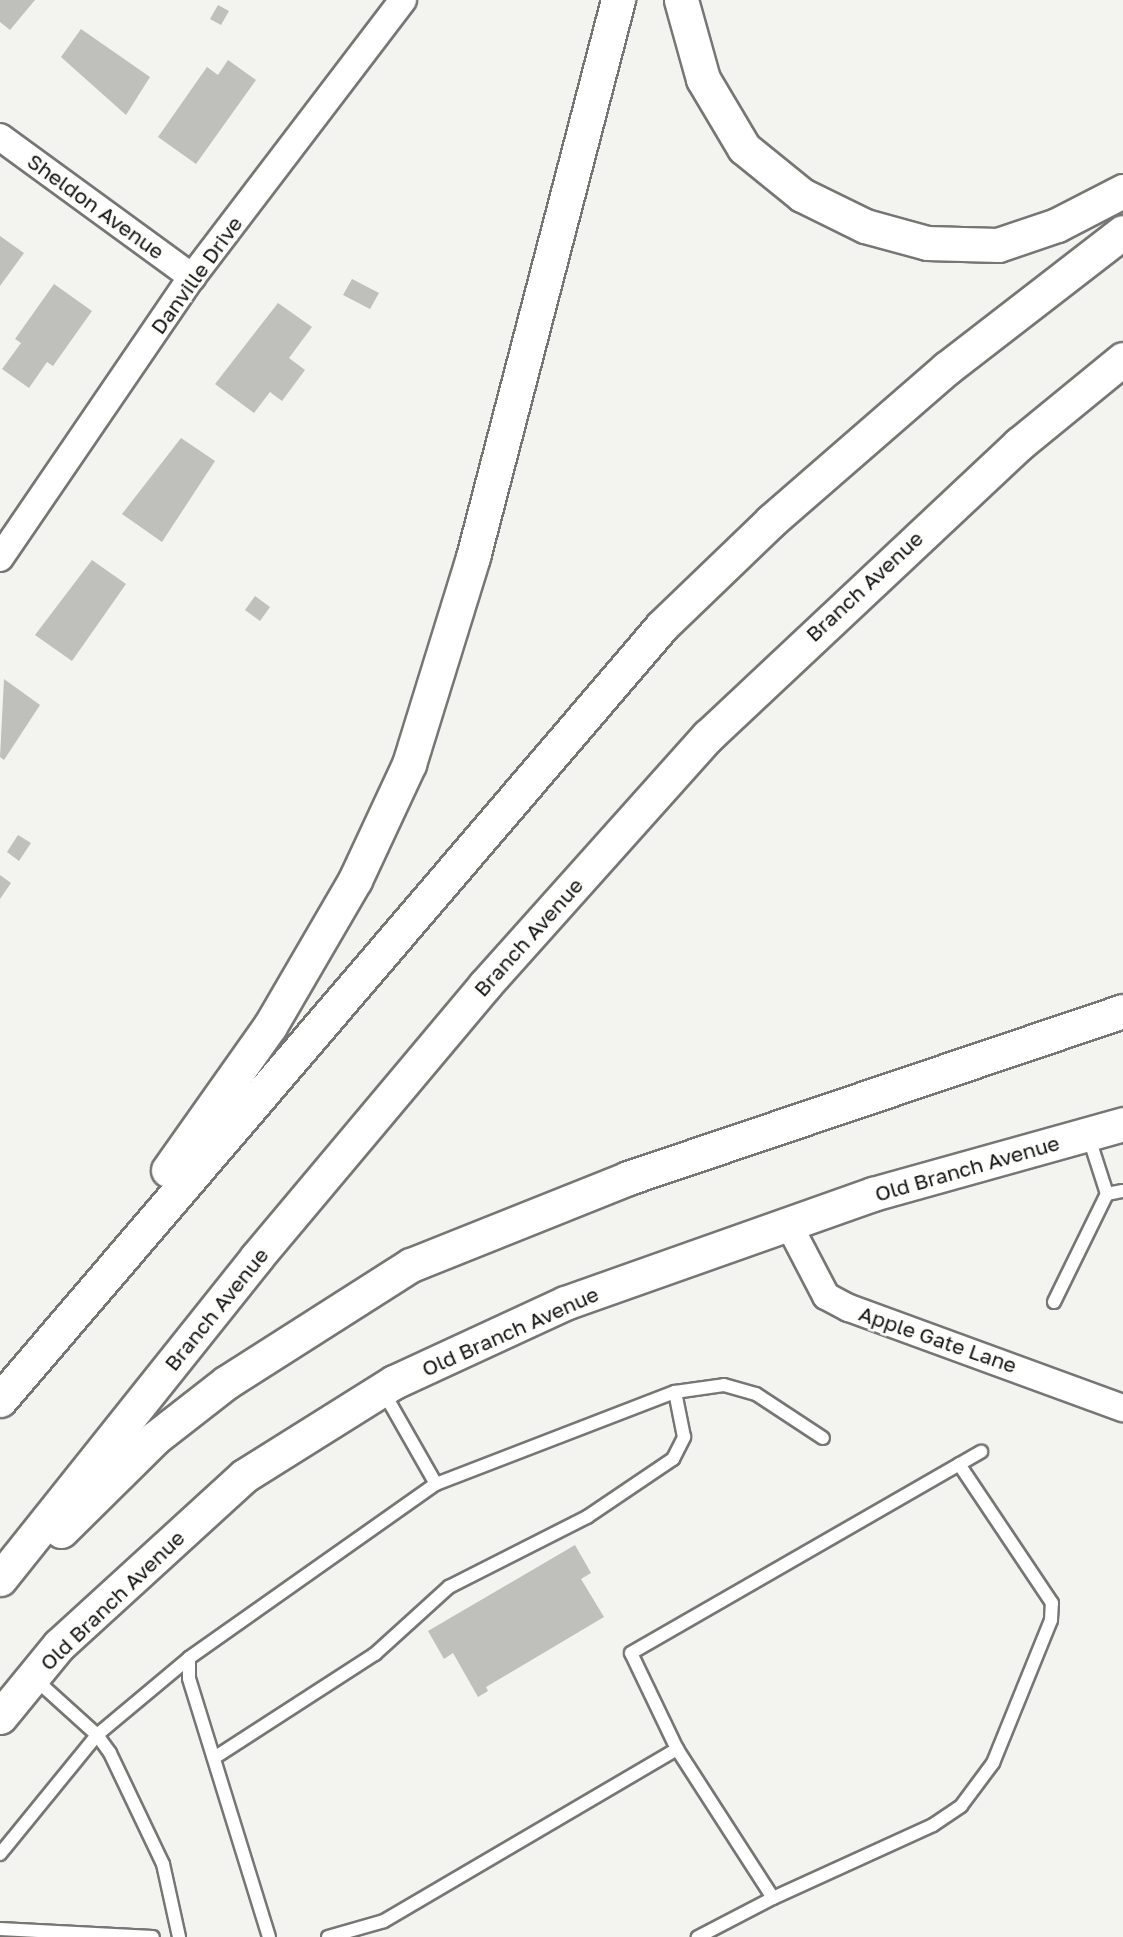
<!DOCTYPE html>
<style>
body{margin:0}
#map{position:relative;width:1123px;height:1937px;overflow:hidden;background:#f3f3f0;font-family:"Golos Text",sans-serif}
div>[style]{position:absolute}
.building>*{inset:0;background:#bfbfbc}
.roads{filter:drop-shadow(2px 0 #767774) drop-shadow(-2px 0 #767774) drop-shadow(0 2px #767774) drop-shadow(0 -2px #767774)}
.lane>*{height:12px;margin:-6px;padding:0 6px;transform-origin:6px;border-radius:6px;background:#fff}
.street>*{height:26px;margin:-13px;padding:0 13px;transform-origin:13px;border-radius:13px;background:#fff}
.secondary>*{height:33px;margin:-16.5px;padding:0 16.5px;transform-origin:16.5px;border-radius:16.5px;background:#fff}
.highway>*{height:33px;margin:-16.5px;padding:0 16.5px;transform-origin:16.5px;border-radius:16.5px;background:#fff}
span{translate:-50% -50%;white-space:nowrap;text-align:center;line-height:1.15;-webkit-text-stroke:5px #fffffe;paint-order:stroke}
.street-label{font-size:21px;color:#121211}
</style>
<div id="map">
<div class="building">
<div style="clip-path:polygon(0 0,35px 0,10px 30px,0 22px)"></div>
<div style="clip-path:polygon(218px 5px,229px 11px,221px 25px,210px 19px)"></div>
<div style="clip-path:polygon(81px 29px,150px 77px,126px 115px,61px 57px)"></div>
<div style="clip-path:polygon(228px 60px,256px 80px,196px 164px,158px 137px,207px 67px,218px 75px)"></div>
<div style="clip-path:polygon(0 236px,24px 253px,0 286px)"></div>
<div style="clip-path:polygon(352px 279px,379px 293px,370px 309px,343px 295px)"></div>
<div style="clip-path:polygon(54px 284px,92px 311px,53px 366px,47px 362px,29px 388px,2px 369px,21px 343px,15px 339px)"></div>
<div style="clip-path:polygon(278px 303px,312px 327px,289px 358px,305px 370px,282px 401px,270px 392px,254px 413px,215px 384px)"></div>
<div style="clip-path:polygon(181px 438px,215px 461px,162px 542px,122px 514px)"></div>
<div style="clip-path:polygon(92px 560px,126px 584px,72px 661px,35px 635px)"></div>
<div style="clip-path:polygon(255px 596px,270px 607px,260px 621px,245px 610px)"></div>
<div style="clip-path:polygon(4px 679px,40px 705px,4px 760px,0 757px)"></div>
<div style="clip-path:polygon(18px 835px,31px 843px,19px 861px,7px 852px)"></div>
<div style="clip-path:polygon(0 875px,11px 883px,0 899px)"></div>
<div style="clip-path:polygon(575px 1545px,591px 1573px,581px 1579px,604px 1617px,486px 1687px,488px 1691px,478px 1697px,453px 1653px,444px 1659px,428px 1631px)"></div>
</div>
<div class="roads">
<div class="lane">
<div style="left:1088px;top:1135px;width:62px;rotate:72.1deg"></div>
<div style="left:1054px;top:1302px;width:120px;rotate:-63.9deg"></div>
<div style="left:1107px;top:1194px;width:16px;rotate:-11deg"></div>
<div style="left:436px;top:1484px;width:256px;rotate:-21.1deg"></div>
<div style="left:675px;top:1392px;width:49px;rotate:-8.1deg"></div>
<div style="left:724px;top:1385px;width:33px;rotate:16deg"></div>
<div style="left:756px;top:1394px;width:80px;rotate:33.3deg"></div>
<div style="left:34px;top:1678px;width:85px;rotate:42.1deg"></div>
<div style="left:97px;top:1735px;width:22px;rotate:54deg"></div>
<div style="left:110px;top:1753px;width:123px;rotate:64.5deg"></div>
<div style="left:163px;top:1864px;width:75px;rotate:77.6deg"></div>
<div style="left:677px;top:1749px;width:177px;rotate:57.2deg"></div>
<div style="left:773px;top:1898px;width:85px;rotate:152.5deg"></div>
<div style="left:214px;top:1758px;width:192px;rotate:-32.9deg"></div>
<div style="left:375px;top:1654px;width:100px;rotate:-42.2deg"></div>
<div style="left:449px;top:1587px;width:155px;rotate:-26.9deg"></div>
<div style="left:587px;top:1517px;width:104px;rotate:-34deg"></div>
<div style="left:673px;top:1459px;width:25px;rotate:-63deg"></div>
<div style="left:684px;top:1437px;width:46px;rotate:-101.3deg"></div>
<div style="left:0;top:1854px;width:154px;rotate:-50.8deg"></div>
<div style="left:97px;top:1735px;width:120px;rotate:-39.9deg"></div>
<div style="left:773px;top:1898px;width:176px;rotate:-24.5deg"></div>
<div style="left:933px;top:1825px;width:34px;rotate:-34deg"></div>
<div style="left:961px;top:1806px;width:54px;rotate:-53.3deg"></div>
<div style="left:993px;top:1763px;width:154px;rotate:-67.9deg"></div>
<div style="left:1051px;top:1620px;width:17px;rotate:-87deg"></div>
<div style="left:1052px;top:1603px;width:167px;rotate:-123.8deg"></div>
<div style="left:0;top:1929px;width:153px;rotate:3deg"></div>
<div style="left:269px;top:1937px;width:271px;rotate:-107.2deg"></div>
<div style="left:189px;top:1678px;width:20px;rotate:-90deg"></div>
<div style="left:189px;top:1658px;width:302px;rotate:-35.2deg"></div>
<div style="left:436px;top:1484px;width:107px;rotate:-119.7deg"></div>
<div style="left:328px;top:1937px;width:58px;rotate:-15.9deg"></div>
<div style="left:384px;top:1921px;width:340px;rotate:-30.4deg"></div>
<div style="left:677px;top:1749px;width:106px;rotate:-115.6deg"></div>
<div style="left:631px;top:1653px;width:404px;rotate:-29.9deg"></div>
</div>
<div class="street">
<div style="left:0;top:137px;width:238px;rotate:36.1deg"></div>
<div style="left:0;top:558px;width:340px;rotate:-55.7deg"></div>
<div style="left:192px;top:277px;width:348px;rotate:-52.7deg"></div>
<div style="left:790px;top:1227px;width:78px;rotate:62.4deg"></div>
<div style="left:826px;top:1296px;width:26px;rotate:28deg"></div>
<div style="left:849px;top:1308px;width:292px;rotate:20.1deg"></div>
</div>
<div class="secondary">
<div style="left:0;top:1717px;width:93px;rotate:-50.7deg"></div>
<div style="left:59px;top:1645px;width:251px;rotate:-42.4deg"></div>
<div style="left:244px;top:1476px;width:177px;rotate:-32.1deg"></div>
<div style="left:394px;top:1382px;width:188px;rotate:-24.8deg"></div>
<div style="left:565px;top:1303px;width:327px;rotate:-19.5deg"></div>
<div style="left:873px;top:1194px;width:260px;rotate:-15.6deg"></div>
</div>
<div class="highway">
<div style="left:681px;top:0;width:82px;rotate:74.4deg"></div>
<div style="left:703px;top:79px;width:80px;rotate:59.3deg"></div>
<div style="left:744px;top:148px;width:75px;rotate:39deg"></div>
<div style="left:802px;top:195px;width:70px;rotate:26.2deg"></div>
<div style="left:865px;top:226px;width:64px;rotate:15.3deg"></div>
<div style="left:927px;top:243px;width:71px;rotate:1.6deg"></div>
<div style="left:998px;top:245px;width:62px;rotate:-18.7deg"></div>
<div style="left:1057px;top:225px;width:74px;rotate:-27.3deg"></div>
<div style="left:168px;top:1170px;width:176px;rotate:-54.7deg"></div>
<div style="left:270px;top:1026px;width:169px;rotate:-59.8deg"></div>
<div style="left:355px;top:880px;width:128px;rotate:-65deg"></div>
<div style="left:409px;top:764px;width:217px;rotate:-72.8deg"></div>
<div style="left:473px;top:557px;width:576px;rotate:-75.41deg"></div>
<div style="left:0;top:1400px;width:1018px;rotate:-49.46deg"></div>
<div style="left:662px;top:626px;width:151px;rotate:-43.9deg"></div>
<div style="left:771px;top:521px;width:233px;rotate:-41deg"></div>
<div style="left:947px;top:368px;width:222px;rotate:-37.7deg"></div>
<div style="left:61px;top:1531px;width:132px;rotate:-44.7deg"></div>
<div style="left:155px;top:1438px;width:91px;rotate:-37.9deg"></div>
<div style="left:227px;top:1382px;width:218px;rotate:-32.5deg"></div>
<div style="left:411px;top:1265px;width:234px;rotate:-21.8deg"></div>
<div style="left:628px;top:1178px;width:522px;rotate:-18.64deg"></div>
<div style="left:0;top:1579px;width:411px;rotate:-51.4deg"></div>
<div style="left:256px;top:1258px;width:356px;rotate:-50deg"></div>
<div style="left:485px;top:985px;width:334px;rotate:-48.2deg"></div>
<div style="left:708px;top:736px;width:427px;rotate:-43.2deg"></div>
<div style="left:1019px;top:444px;width:134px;rotate:-39.3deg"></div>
</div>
</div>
<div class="street-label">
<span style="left:96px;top:206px;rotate:36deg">Sheldon Avenue</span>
<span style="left:196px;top:275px;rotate:-54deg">Danville Drive</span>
<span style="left:864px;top:586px;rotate:-43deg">Branch Avenue</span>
<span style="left:528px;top:937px;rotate:-48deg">Branch Avenue</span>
<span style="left:967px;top:1168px;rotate:-16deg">Old Branch Avenue</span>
<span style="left:216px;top:1309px;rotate:-51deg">Branch Avenue</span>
<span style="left:510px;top:1331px;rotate:-24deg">Old Branch Avenue</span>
<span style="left:938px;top:1339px;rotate:19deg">Apple Gate Lane</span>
<span style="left:112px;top:1600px;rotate:-44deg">Old Branch Avenue</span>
</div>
</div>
